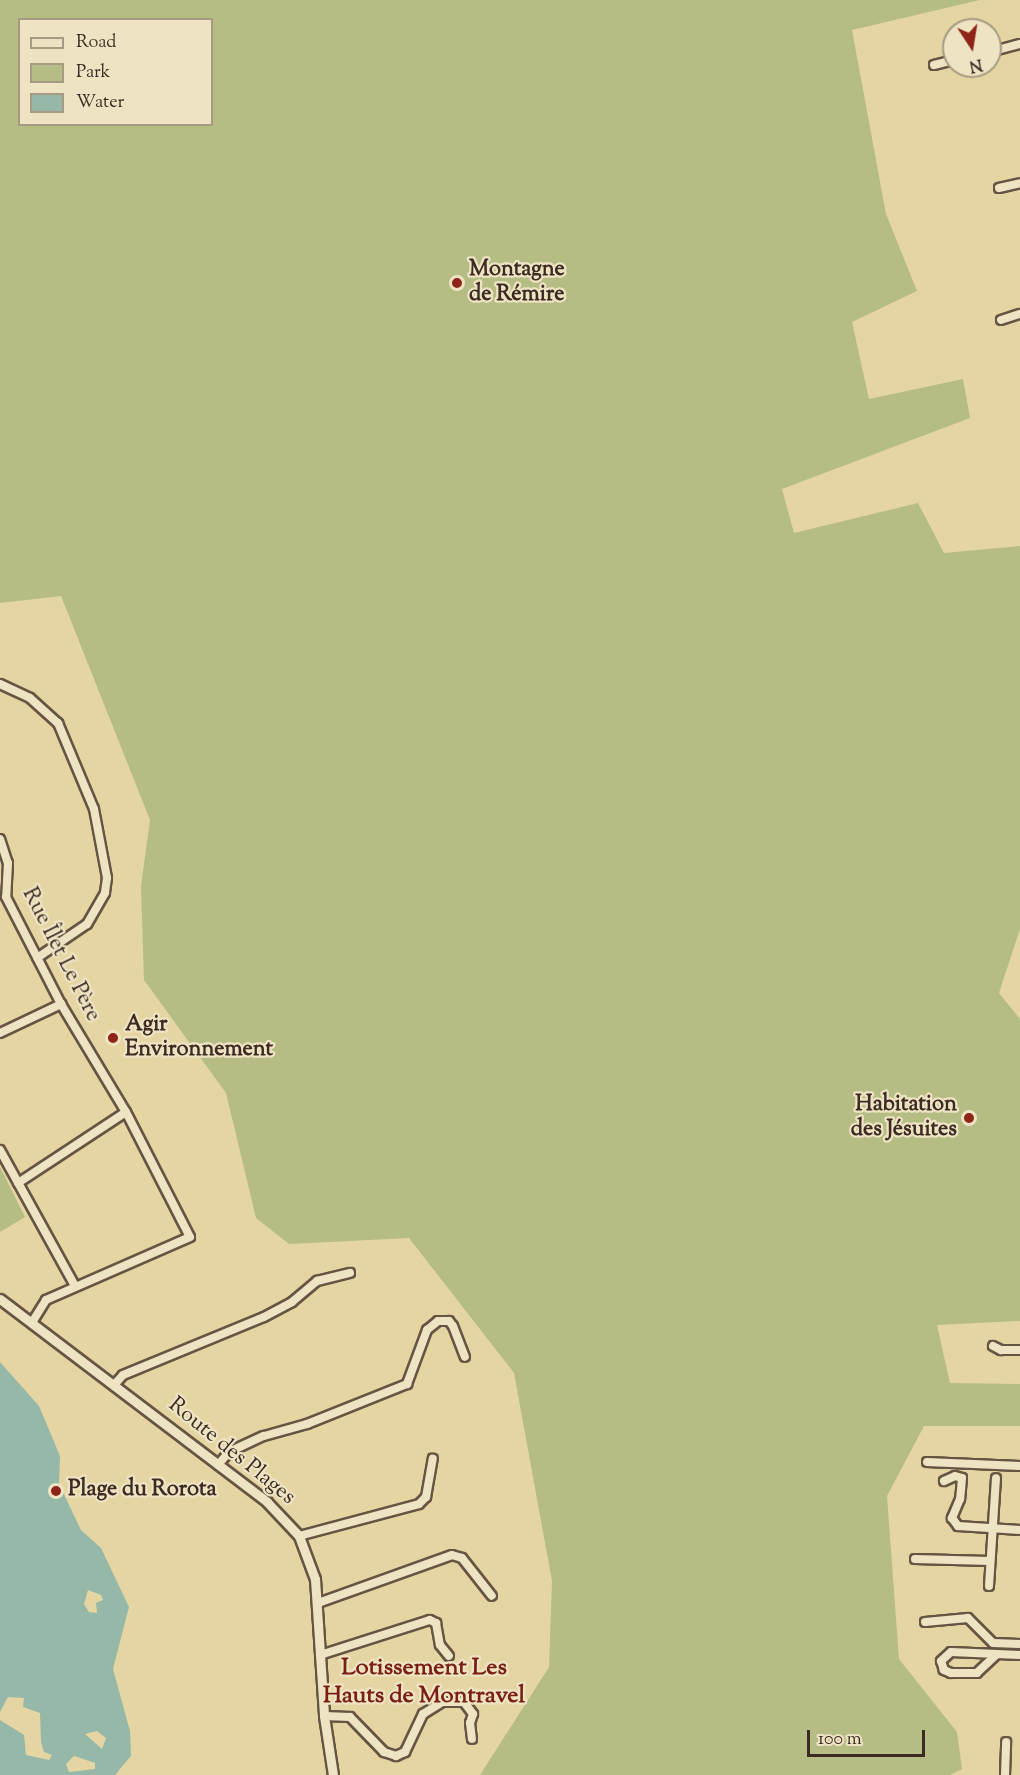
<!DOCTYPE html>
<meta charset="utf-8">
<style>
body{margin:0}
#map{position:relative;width:1020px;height:1775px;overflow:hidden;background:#e5d5a3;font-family:"Sorts Mill Goudy",serif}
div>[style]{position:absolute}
.green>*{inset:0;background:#b5bd85}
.water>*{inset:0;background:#96b8a8}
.roads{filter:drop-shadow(2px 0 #675543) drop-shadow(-2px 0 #675543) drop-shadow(0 2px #675543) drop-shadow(0 -2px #675543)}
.minor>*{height:8px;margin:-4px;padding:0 4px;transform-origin:4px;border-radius:4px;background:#eee4c3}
.tertiary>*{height:9px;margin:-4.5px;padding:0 4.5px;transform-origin:4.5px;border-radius:4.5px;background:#eee4c3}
.dots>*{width:16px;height:16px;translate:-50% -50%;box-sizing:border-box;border:3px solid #eee4c3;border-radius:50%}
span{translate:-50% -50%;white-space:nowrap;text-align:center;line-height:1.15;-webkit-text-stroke:4.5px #eee4c3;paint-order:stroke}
.poi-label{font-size:22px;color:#3d2a23;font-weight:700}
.left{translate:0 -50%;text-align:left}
.right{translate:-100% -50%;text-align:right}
.street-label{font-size:22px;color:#3d2a23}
.neighbourhood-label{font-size:24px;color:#7a1f14;font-weight:700}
.legend{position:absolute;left:18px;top:18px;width:195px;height:108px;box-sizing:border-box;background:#eee4c3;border:2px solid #a79a83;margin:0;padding:8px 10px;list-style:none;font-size:18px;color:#3d2a23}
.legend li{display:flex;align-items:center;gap:12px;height:30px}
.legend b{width:30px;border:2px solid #a79a83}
.north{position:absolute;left:942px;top:18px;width:60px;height:60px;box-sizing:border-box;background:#eee4c3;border:2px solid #a79a83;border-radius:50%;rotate:168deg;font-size:16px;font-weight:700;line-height:24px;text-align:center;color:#3d2a23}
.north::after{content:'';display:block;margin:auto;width:21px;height:27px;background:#8f2418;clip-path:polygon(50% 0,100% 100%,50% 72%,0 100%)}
.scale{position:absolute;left:807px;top:1730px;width:118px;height:27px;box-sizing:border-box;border:3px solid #3d2a23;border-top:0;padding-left:8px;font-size:18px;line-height:21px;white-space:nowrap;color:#3d2a23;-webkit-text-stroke:4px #eee4c3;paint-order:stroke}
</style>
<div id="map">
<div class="green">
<div style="clip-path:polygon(evenodd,0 0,980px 0,852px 30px,886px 214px,917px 291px,852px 322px,869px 399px,963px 379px,970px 418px,782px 489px,794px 533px,918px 503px,944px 553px,1020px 546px,1020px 929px,999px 993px,1020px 1019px,1020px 1321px,937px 1325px,950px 1383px,1020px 1384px,1020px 1426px,924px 1426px,887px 1496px,899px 1659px,957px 1732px,962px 1769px,950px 1775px,480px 1775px,549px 1667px,552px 1581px,514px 1373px,409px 1238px,289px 1244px,256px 1218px,226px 1093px,144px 980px,141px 886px,150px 820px,61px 596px,0 603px,0 0,20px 20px,212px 20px,212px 124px,20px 124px,20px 20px)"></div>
<div style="clip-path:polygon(0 1167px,25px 1217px,0 1232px)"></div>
</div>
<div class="water">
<div style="clip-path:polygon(evenodd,0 1362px,39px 1406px,60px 1456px,59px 1484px,81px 1530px,101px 1548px,129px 1607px,113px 1669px,130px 1731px,131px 1756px,115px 1775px,0 1775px,0 1720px,24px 1735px,26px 1755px,49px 1760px,52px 1755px,44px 1752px,41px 1742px,40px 1713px,23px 1707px,24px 1698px,8px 1697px,0 1712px,0 1362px,88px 1590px,101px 1595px,103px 1600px,96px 1603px,97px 1613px,89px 1612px,84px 1604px,88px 1590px,0 1362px,97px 1731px,106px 1738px,102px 1749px,85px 1734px,97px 1731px,0 1362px,74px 1756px,95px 1763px,95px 1769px,69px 1772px,66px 1764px,74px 1756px)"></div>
</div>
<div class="roads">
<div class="minor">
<div style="left:990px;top:52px;width:31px;rotate:-15deg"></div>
<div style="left:934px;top:65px;width:21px;rotate:-14deg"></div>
<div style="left:999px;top:188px;width:22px;rotate:-13deg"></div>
<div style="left:1001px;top:320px;width:20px;rotate:-18deg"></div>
<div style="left:0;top:684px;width:33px;rotate:25deg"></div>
<div style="left:30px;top:698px;width:38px;rotate:42deg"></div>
<div style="left:58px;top:723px;width:93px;rotate:67.3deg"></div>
<div style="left:94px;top:809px;width:70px;rotate:79.3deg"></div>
<div style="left:107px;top:878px;width:15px;rotate:98deg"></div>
<div style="left:105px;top:893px;width:36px;rotate:120deg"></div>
<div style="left:87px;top:924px;width:60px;rotate:145.8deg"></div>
<div style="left:0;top:839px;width:25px;rotate:72deg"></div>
<div style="left:8px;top:863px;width:34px;rotate:93deg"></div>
<div style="left:6px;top:897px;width:120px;rotate:62.8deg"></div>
<div style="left:61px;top:1004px;width:126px;rotate:59deg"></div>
<div style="left:126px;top:1112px;width:140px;rotate:62.9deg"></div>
<div style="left:190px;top:1237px;width:157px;rotate:156.4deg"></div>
<div style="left:46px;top:1300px;width:26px;rotate:122deg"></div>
<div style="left:0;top:1033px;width:68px;rotate:-25.4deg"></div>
<div style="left:0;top:1150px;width:155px;rotate:61.1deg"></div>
<div style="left:18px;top:1183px;width:129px;rotate:-33.3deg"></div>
<div style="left:993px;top:1346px;width:9px;rotate:27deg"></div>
<div style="left:1001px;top:1350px;width:19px"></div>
<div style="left:114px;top:1385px;width:13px;rotate:-48deg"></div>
<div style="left:123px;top:1375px;width:152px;rotate:-22.4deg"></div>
<div style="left:264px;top:1317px;width:32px;rotate:-28deg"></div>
<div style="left:292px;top:1302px;width:33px;rotate:-40deg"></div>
<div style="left:317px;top:1281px;width:34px;rotate:-14deg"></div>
<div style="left:927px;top:1462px;width:93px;rotate:2.5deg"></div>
<div style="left:218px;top:1465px;width:17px;rotate:-50deg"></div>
<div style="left:229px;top:1452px;width:38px;rotate:-25deg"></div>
<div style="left:264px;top:1436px;width:45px;rotate:-15.6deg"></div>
<div style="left:307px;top:1424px;width:108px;rotate:-21.8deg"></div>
<div style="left:407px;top:1384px;width:58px;rotate:-69.7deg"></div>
<div style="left:427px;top:1330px;width:14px;rotate:-39deg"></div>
<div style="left:438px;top:1321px;width:11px"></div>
<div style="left:449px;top:1321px;width:6px;rotate:51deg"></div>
<div style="left:453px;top:1326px;width:33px;rotate:69deg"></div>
<div style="left:944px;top:1481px;width:12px;rotate:-24deg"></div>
<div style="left:955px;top:1476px;width:7px;rotate:16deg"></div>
<div style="left:962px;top:1478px;width:21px;rotate:95deg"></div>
<div style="left:960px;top:1499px;width:21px;rotate:113deg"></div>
<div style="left:952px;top:1518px;width:10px;rotate:53deg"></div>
<div style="left:958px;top:1526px;width:62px;rotate:3.7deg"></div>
<div style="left:299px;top:1536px;width:124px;rotate:-14.9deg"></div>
<div style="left:419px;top:1504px;width:10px;rotate:-45deg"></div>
<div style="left:426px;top:1497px;width:39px;rotate:-80deg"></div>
<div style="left:915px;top:1559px;width:75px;rotate:1.5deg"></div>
<div style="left:989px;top:1586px;width:108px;rotate:-86.3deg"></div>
<div style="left:318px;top:1603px;width:142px;rotate:-19.7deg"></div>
<div style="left:452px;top:1555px;width:10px;rotate:17deg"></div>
<div style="left:462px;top:1558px;width:48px;rotate:51.7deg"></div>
<div style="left:925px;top:1622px;width:43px;rotate:-5.3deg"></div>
<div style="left:968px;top:1618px;width:35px;rotate:45deg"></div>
<div style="left:993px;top:1643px;width:27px;rotate:2deg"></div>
<div style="left:320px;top:1655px;width:115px;rotate:-17.7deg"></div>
<div style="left:430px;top:1620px;width:7px;rotate:27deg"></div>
<div style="left:436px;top:1623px;width:22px;rotate:80deg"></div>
<div style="left:440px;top:1645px;width:14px;rotate:51deg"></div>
<div style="left:996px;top:1655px;width:26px;rotate:137deg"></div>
<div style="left:977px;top:1673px;width:26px;rotate:180deg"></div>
<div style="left:951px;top:1673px;width:8px;rotate:-157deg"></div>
<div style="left:944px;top:1670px;width:9px;rotate:-108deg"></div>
<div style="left:941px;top:1661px;width:13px;rotate:-42deg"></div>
<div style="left:951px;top:1652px;width:69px;rotate:2.5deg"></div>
<div style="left:324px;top:1716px;width:26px;rotate:2deg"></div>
<div style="left:350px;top:1717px;width:49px;rotate:45.8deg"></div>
<div style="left:384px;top:1752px;width:13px;rotate:18deg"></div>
<div style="left:396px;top:1756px;width:10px;rotate:-24deg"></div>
<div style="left:405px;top:1752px;width:42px;rotate:-64.7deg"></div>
<div style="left:423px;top:1714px;width:22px;rotate:-32deg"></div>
<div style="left:442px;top:1702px;width:22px"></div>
<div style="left:464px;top:1702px;width:15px;rotate:53deg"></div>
<div style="left:473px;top:1714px;width:9px;rotate:108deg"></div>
<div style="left:470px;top:1723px;width:16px;rotate:83deg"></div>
<div style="left:1005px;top:1775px;width:33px;rotate:-88deg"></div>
</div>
<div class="tertiary">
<div style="left:0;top:1299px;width:335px;rotate:37.2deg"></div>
<div style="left:267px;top:1502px;width:47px;rotate:46.7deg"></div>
<div style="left:299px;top:1536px;width:46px;rotate:69.6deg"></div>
<div style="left:315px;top:1579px;width:137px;rotate:86.2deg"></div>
<div style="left:324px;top:1716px;width:60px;rotate:81.3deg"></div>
</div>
</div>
<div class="dots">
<div style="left:457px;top:283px;background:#8f2418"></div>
<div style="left:113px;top:1038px;background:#8f2418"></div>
<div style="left:969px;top:1118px;background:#8f2418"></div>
<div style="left:56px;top:1491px;background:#8f2418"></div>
</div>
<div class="poi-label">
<span class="left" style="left:469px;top:283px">Montagne<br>de Rémire</span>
<span class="left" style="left:125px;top:1038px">Agir<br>Environnement</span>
<span class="right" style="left:957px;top:1118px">Habitation<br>des Jésuites</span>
<span class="left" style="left:68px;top:1491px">Plage du Rorota</span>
</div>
<div class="street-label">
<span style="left:60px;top:955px;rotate:63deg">Rue Îlet Le Père</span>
<span style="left:231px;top:1452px;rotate:39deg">Route des Plages</span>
</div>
<div class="neighbourhood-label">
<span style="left:424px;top:1683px">Lotissement Les<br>Hauts de Montravel</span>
</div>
<ul class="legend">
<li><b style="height:8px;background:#eee4c3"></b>Road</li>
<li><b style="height:16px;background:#b5bd85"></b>Park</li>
<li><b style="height:16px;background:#96b8a8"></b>Water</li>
</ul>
<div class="north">N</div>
<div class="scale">100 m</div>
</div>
